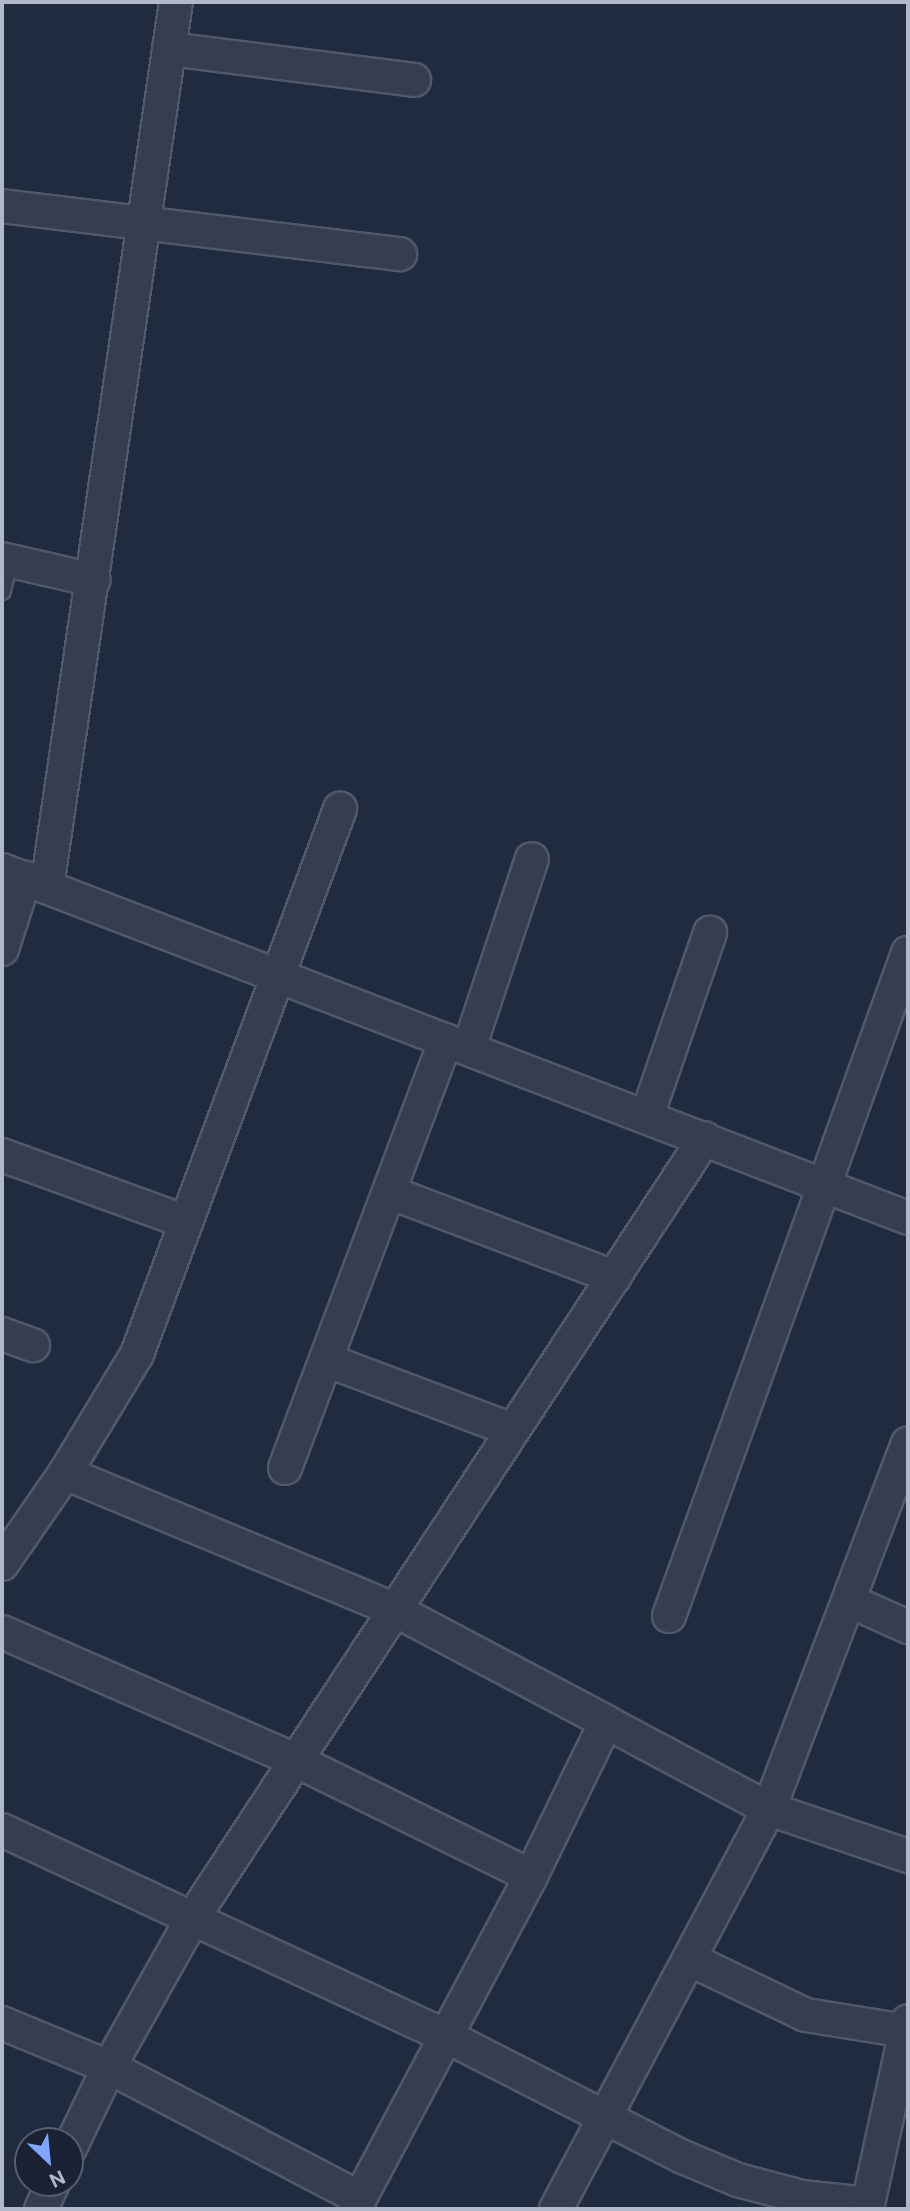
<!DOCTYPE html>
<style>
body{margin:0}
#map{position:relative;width:910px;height:2211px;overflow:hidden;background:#212b3f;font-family:"Public Sans",sans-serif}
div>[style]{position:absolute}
.roads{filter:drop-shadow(2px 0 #50586a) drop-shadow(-2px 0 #50586a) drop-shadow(0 2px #50586a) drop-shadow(0 -2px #50586a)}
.service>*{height:16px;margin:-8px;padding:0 8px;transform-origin:8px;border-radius:8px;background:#353d4f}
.minor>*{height:32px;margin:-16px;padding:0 16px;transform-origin:16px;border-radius:16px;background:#353d4f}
span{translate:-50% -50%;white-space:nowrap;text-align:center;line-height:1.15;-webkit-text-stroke:7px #1b2234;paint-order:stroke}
.frame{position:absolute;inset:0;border:4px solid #b1b8ca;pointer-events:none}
.north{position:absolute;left:14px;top:2127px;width:70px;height:70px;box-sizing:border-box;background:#1b2234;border:2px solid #575e70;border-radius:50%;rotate:154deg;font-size:19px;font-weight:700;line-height:28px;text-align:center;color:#b1b8ca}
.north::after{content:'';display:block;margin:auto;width:24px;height:32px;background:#81a6ff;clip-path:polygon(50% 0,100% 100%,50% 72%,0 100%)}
</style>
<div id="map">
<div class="roads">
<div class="service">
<div style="left:2px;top:591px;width:32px;rotate:-77deg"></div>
</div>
<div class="minor">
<div style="left:169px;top:49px;width:247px;rotate:7.2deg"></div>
<div style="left:2px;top:206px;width:401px;rotate:6.9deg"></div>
<div style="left:2px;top:559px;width:94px;rotate:12.9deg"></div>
<div style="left:2px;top:870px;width:971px;rotate:21.01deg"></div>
<div style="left:47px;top:887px;width:894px;rotate:-81.71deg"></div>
<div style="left:2px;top:949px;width:75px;rotate:-72.1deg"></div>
<div style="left:469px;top:1048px;width:199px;rotate:-71.6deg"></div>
<div style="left:647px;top:1116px;width:194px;rotate:-71deg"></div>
<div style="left:2px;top:1155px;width:196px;rotate:20deg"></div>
<div style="left:389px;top:1192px;width:241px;rotate:20.7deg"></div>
<div style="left:2px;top:1334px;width:33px;rotate:20deg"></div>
<div style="left:326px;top:1360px;width:199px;rotate:20.6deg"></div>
<div style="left:285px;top:1468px;width:457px;rotate:-69.4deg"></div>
<div style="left:65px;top:1473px;width:355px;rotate:22.5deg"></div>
<div style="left:393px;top:1609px;width:241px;rotate:27.9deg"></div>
<div style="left:2px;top:1564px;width:111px;rotate:-55.3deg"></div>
<div style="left:65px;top:1473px;width:139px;rotate:-58.8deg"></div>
<div style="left:137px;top:1354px;width:582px;rotate:-69.57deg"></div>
<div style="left:850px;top:1601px;width:64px;rotate:24.1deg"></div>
<div style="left:669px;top:1616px;width:705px;rotate:-70.18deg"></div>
<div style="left:2px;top:1632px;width:324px;rotate:23.6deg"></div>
<div style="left:299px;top:1762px;width:258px;rotate:26.2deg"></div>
<div style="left:2px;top:1830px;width:492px;rotate:24.9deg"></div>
<div style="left:448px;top:2037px;width:264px;rotate:27.1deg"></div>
<div style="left:683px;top:2157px;width:60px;rotate:22.7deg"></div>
<div style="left:738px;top:2180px;width:66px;rotate:14.9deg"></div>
<div style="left:802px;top:2197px;width:66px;rotate:6.1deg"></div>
<div style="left:691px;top:1960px;width:127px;rotate:25.6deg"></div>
<div style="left:806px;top:2015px;width:101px;rotate:9.1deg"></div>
<div style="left:2px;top:2023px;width:116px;rotate:22.4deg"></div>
<div style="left:109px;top:2067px;width:283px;rotate:27.6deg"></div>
<div style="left:360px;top:2198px;width:12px;rotate:114deg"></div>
<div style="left:70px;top:2148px;width:90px;rotate:-64.3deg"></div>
<div style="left:109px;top:2067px;width:170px;rotate:-60.7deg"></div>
<div style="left:192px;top:1919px;width:934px;rotate:-56.7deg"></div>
<div style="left:360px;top:2198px;width:365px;rotate:-62deg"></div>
<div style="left:531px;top:1876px;width:171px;rotate:-64deg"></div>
<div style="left:606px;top:1722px;width:185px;rotate:28.1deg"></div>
<div style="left:769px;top:1809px;width:147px;rotate:18.7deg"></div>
<div style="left:41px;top:2209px;width:29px;rotate:-65deg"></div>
<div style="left:556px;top:2209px;width:453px;rotate:-62deg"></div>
<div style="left:769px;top:1809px;width:391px;rotate:-69.2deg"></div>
<div style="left:867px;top:2209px;width:192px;rotate:-77.7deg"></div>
</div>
</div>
<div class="frame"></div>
<div class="north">N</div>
</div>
